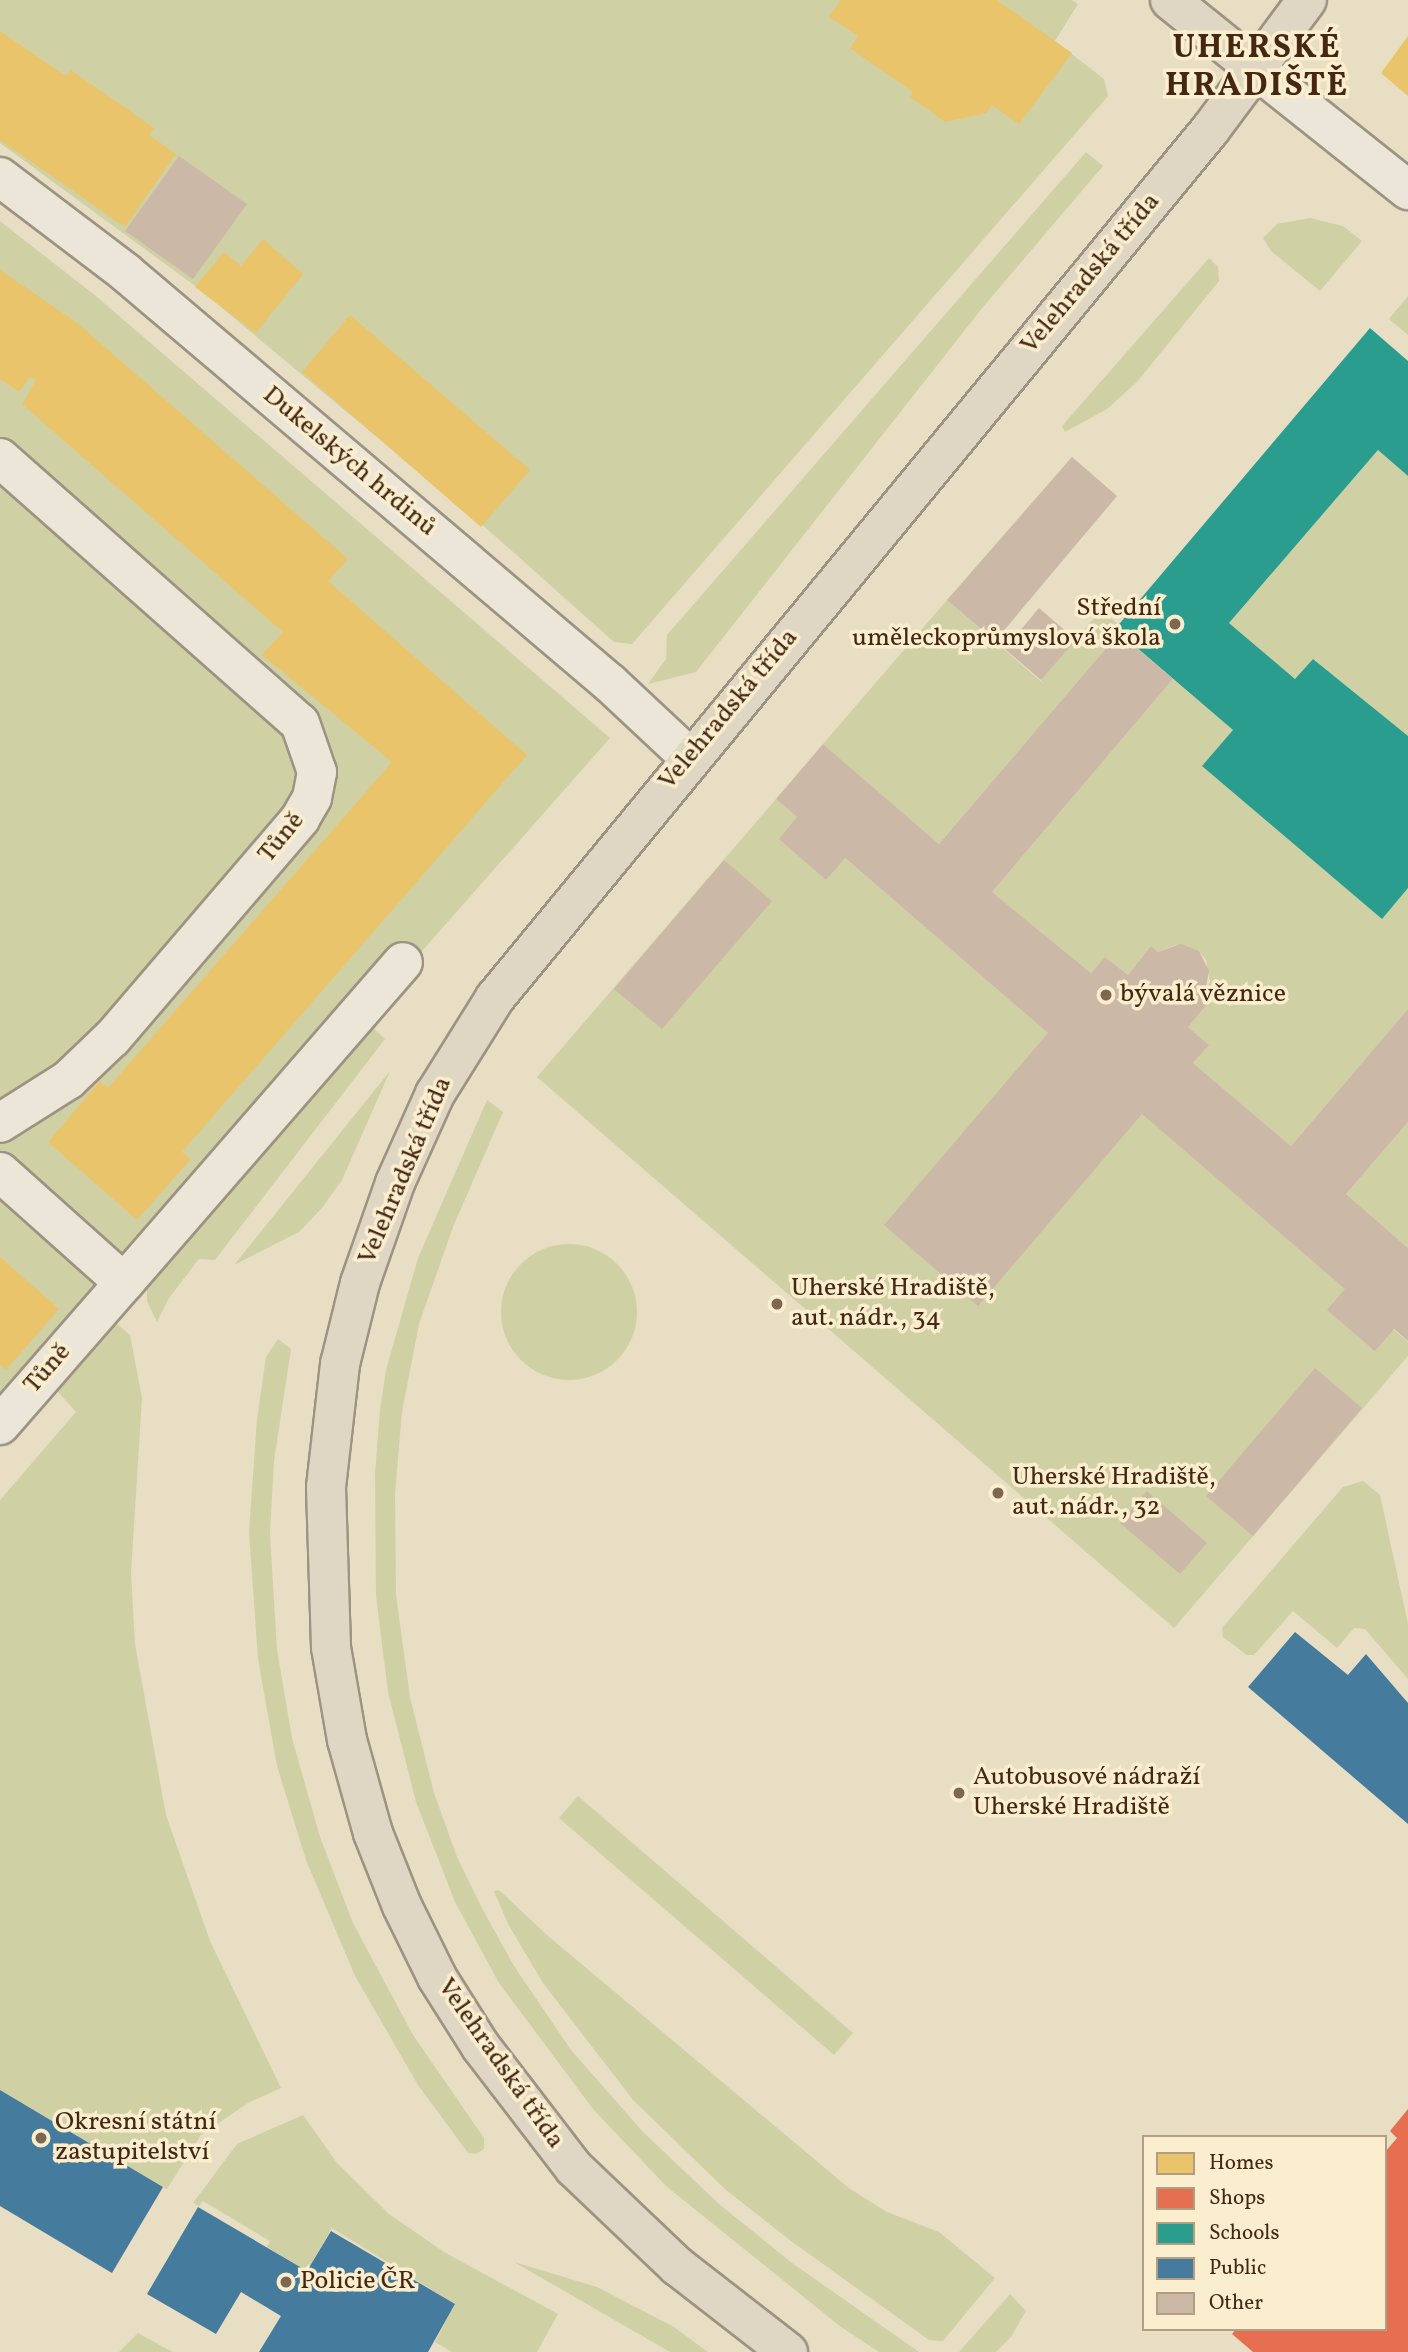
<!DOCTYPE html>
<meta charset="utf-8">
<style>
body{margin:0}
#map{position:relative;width:1408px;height:2352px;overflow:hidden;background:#e8dec3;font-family:Vollkorn,serif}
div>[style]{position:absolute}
.green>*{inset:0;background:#d0d0a5}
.round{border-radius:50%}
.homes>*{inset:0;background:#e9c46a}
.shops>*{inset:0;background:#e76f51}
.schools>*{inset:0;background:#2a9d8f}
.public>*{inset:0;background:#457b9d}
.building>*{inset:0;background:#cbb8a6}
.roads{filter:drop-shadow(2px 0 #9d9382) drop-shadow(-2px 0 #9d9382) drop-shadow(0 2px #9d9382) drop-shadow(0 -2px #9d9382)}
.minor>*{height:38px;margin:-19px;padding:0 19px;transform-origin:19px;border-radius:19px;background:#ebe6d8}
.major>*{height:38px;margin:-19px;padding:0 19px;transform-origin:19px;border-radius:19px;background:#dfd6c3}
.dots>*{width:19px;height:19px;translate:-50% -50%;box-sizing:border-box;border:4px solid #faeece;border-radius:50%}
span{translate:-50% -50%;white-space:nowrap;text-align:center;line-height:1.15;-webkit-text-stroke:7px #faeece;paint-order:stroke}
.street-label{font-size:26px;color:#452712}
.poi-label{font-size:26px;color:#452712}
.right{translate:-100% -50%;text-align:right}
.left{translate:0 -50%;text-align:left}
.district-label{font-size:33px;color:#452712;font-weight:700;letter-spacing:2px}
.legend{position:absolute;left:1142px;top:2135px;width:245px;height:196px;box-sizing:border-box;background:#faeece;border:2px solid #b29e83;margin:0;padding:9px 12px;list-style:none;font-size:21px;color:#452712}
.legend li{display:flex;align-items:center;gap:14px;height:35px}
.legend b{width:35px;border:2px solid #b29e83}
</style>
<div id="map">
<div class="green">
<div style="clip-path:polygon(0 0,1072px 0,1078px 4px,1055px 41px,1104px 79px,1108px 96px,632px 644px,614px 642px,486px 528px,198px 288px,0 143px)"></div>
<div style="clip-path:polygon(1086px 152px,1103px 166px,983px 307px,696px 672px,648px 684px,666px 659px,667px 635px)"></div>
<div style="clip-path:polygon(1310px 218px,1343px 226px,1362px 241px,1320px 291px,1271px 251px,1263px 238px,1277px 224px)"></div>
<div style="clip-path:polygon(0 221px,97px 297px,610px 738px,363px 1018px,385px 1039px,215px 1260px,199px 1259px,169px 1298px,157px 1322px,147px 1301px,147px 1282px,0 1430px)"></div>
<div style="clip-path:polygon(1209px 258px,1218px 267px,1219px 281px,1137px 382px,1107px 409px,1065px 432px,1062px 426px)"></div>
<div style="clip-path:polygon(1408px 296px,1408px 335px,1389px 319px)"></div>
<div style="clip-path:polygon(1378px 450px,1408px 476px,1408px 736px,1313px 659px,1295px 679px,1229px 623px)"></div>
<div style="clip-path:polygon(947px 600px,1044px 684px,1041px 680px,1101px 610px,1119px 625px,1115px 629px,1119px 633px,939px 844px,823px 744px)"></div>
<div style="clip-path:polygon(1173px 679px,1233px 730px,1382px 918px,1408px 888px,1408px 1009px,1291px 1146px,1193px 1063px,1208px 1044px,1188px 1027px,1210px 982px,1206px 960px,1199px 951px,1176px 945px,1158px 952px,1151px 946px,1128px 975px,1105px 957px,1091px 973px,992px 892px)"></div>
<div style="clip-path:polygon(776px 799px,1408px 1342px,1408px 1356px,1174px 1628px,537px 1077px)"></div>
<div style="clip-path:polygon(390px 1071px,342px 1180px,322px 1208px,299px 1232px,234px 1265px)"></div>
<div style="clip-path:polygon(487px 1100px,503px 1112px,453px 1227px,419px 1324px,402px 1412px,395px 1494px,396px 1595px,410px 1697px,434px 1793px,457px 1857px,483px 1910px,514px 1966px,571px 2050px,644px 2133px,719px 2204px,792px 2263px,919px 2352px,879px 2352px,841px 2327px,666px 2186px,593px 2109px,499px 1983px,455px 1902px,416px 1802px,388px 1692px,376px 1596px,375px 1474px,380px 1410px,386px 1370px,418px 1258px)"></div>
<div style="clip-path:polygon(1408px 1122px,1408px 1248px,1346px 1194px)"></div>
<div class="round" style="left:501px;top:1244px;width:136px;height:136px"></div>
<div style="clip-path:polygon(116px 1323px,130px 1335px,142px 1398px,131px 1573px,135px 1644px,166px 1815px,210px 1941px,281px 2088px,248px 2103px,201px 2135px,167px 2189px,0 2090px,0 1500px,76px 1412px,57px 1391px)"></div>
<div style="clip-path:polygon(278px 1339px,291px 1349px,274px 1461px,270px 1533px,277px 1650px,292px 1738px,320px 1837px,353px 1923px,413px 2035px,484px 2138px,484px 2149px,476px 2154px,468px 2153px,418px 2085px,355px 1976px,306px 1860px,277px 1766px,258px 1659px,249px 1532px,257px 1419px,266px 1357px)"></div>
<div style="clip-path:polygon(1363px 1481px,1380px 1495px,1408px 1624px,1408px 1679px,1365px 1629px,1354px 1628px,1337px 1648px,1293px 1611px,1254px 1655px,1247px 1655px,1223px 1637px,1222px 1628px,1343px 1487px)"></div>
<div style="clip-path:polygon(578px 1796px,853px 2033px,834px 2055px,559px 1818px)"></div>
<div style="clip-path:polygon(499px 1890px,548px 1936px,850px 2189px,887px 2212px,939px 2232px,995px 2278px,943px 2341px,929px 2340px,791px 2241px,726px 2190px,633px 2100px,543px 1983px,508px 1924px,494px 1891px)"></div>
<div style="clip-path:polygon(303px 2115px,337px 2163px,389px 2214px,444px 2252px,558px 2314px,537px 2352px,452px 2352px,435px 2342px,455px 2304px,332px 2228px,307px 2271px,267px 2247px,270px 2241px,203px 2201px,199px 2206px,193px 2203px,237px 2144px)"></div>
<div style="clip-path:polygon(514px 2262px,597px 2287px,674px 2327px,708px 2352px,670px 2352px)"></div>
<div style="clip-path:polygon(1010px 2294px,1026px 2311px,1011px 2337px,996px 2352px,959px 2352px)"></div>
<div style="clip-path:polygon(138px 2333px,167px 2349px,173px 2352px,119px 2352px)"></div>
</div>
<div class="homes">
<div style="clip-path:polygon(841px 0,997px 0,1072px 53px,1019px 124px,992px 105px,986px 113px,945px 122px,910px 97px,913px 92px,850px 48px,858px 36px,829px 17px)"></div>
<div style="clip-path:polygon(0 31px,66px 76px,71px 70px,154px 128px,149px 135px,176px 154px,125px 227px,0 140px)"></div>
<div style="clip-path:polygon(1408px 36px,1408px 96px,1381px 73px)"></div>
<div style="clip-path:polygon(263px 239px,303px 274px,256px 333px,195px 287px,224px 252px,241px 266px)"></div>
<div style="clip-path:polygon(0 270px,76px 322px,348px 559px,328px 581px,527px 755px,182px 1152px,191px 1159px,137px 1220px,48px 1142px,100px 1081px,108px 1088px,392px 762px,262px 655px,283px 632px,22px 404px,36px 380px,30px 377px,19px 392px,0 379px)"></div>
<div style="clip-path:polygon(350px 315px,530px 470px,481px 527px,302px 372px)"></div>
<div style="clip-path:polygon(0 1257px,59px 1309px,6px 1370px,0 1364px)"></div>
</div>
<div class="shops">
<div style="clip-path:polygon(1408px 2109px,1408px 2352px,1253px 2352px,1232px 2334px,1236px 2329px,1385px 2329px,1385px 2152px,1397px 2138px,1390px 2131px)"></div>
</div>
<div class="schools">
<div style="clip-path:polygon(1370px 328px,1408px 361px,1408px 476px,1378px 450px,1229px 623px,1295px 679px,1313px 659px,1408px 736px,1408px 888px,1382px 919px,1202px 766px,1233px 730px,1115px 629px)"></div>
</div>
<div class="public">
<div style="clip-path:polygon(1295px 1632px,1348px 1675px,1366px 1654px,1408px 1703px,1408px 1824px,1248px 1687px)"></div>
<div style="clip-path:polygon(0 2090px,163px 2187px,112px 2273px,0 2206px)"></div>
<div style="clip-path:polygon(198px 2207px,307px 2271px,331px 2231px,455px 2304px,428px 2352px,259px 2352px,281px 2316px,241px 2292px,216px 2334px,147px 2294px)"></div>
</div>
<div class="building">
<div style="clip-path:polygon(179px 156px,247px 204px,193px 279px,125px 231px)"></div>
<div style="clip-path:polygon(1072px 457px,1117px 496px,995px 641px,947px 600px)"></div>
<div style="clip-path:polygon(1039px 608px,1076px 640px,1041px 680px,1005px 649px)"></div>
<div style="clip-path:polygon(1119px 633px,1173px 679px,992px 892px,1091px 973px,1105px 957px,1128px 975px,1151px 946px,1158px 952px,1181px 944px,1199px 951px,1209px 971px,1205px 992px,1212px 998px,1188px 1027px,1209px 1045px,1193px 1063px,1291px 1146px,1408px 1009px,1408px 1122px,1346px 1194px,1408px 1248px,1408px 1341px,1394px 1329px,1375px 1351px,1327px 1310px,1345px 1289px,1142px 1114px,978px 1306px,884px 1225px,1048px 1033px,845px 858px,826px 880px,779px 839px,797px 817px,776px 799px,823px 744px,939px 844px)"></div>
<div style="clip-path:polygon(724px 860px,772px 901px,662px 1029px,614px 989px)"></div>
<div style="clip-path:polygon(1315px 1368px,1362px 1408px,1253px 1536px,1206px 1496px)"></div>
<div style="clip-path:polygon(1147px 1491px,1207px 1543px,1180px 1574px,1120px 1523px)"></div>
</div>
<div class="roads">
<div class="minor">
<div style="left:1257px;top:70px;width:193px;rotate:38.5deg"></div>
<div style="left:0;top:177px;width:157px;rotate:37.2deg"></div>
<div style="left:125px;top:272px;width:637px;rotate:40.29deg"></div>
<div style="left:611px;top:684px;width:107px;rotate:43.1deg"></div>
<div style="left:0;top:458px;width:400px;rotate:41.5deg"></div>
<div style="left:300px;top:723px;width:52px;rotate:70.9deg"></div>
<div style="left:317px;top:772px;width:26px;rotate:101deg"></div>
<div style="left:312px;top:798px;width:24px;rotate:120deg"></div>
<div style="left:300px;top:819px;width:289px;rotate:130.6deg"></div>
<div style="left:112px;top:1038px;width:61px;rotate:136.3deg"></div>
<div style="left:68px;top:1080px;width:80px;rotate:147.7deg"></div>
<div style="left:0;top:1172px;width:166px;rotate:41.8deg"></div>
<div style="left:124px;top:1283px;width:425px;rotate:-49deg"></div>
<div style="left:0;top:1425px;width:189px;rotate:-48.9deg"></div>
</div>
<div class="major">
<div style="left:1170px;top:0;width:112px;rotate:38.8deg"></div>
<div style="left:788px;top:2352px;width:140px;rotate:-142.2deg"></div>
<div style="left:677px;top:2266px;width:142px;rotate:-136.4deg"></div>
<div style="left:574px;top:2168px;width:153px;rotate:-127.5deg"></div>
<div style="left:481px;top:2047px;width:83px;rotate:-122.2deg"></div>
<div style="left:437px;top:1977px;width:79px;rotate:-116.2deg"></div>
<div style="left:402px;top:1906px;width:79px;rotate:-111.7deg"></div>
<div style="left:373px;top:1833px;width:97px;rotate:-105.6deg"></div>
<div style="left:347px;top:1740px;width:94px;rotate:-99.8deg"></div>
<div style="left:331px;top:1647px;width:160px;rotate:-91.8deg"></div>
<div style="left:326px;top:1487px;width:124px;rotate:-83.5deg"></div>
<div style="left:340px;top:1364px;width:83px;rotate:-76.1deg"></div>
<div style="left:360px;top:1283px;width:106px;rotate:-70.7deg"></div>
<div style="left:395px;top:1183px;width:98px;rotate:-65.8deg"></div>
<div style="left:435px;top:1094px;width:113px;rotate:-58deg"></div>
<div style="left:495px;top:998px;width:1125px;rotate:-50.52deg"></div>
<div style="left:1210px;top:130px;width:162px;rotate:-53.3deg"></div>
</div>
</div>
<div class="dots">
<div style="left:1175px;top:624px;background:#7e6750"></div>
<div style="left:1106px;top:995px;background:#7e6750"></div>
<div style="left:777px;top:1304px;background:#7e6750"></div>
<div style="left:998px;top:1493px;background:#7e6750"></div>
<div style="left:959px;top:1793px;background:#7e6750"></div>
<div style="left:41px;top:2138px;background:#7e6750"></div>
<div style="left:286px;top:2282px;background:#7e6750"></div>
</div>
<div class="street-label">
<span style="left:1091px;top:274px;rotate:-50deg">Velehradská třída</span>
<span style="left:349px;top:462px;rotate:40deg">Dukelských hrdinů</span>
<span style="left:729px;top:710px;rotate:-50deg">Velehradská třída</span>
<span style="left:282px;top:838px;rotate:-51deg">Tůně</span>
<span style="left:406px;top:1171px;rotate:-67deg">Velehradská třída</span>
<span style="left:48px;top:1369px;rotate:-49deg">Tůně</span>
<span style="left:500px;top:2064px;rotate:55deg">Velehradská třída</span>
</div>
<div class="poi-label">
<span class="right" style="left:1161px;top:624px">Střední<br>uměleckoprůmyslová škola</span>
<span class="left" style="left:1120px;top:995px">bývalá věznice</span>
<span class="left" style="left:791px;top:1304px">Uherské Hradiště,<br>aut. nádr., 34</span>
<span class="left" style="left:1012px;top:1493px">Uherské Hradiště,<br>aut. nádr., 32</span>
<span class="left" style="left:973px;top:1793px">Autobusové nádraží<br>Uherské Hradiště</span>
<span class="left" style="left:55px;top:2138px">Okresní státní<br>zastupitelství</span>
<span class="left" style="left:300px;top:2282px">Policie ČR</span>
</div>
<div class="district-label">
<span style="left:1257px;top:69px">UHERSKÉ<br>HRADIŠTĚ</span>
</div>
<ul class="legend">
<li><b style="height:19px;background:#e9c46a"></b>Homes</li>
<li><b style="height:19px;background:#e76f51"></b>Shops</li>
<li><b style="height:19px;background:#2a9d8f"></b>Schools</li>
<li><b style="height:19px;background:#457b9d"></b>Public</li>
<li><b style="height:19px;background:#cbb8a6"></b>Other</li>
</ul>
</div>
